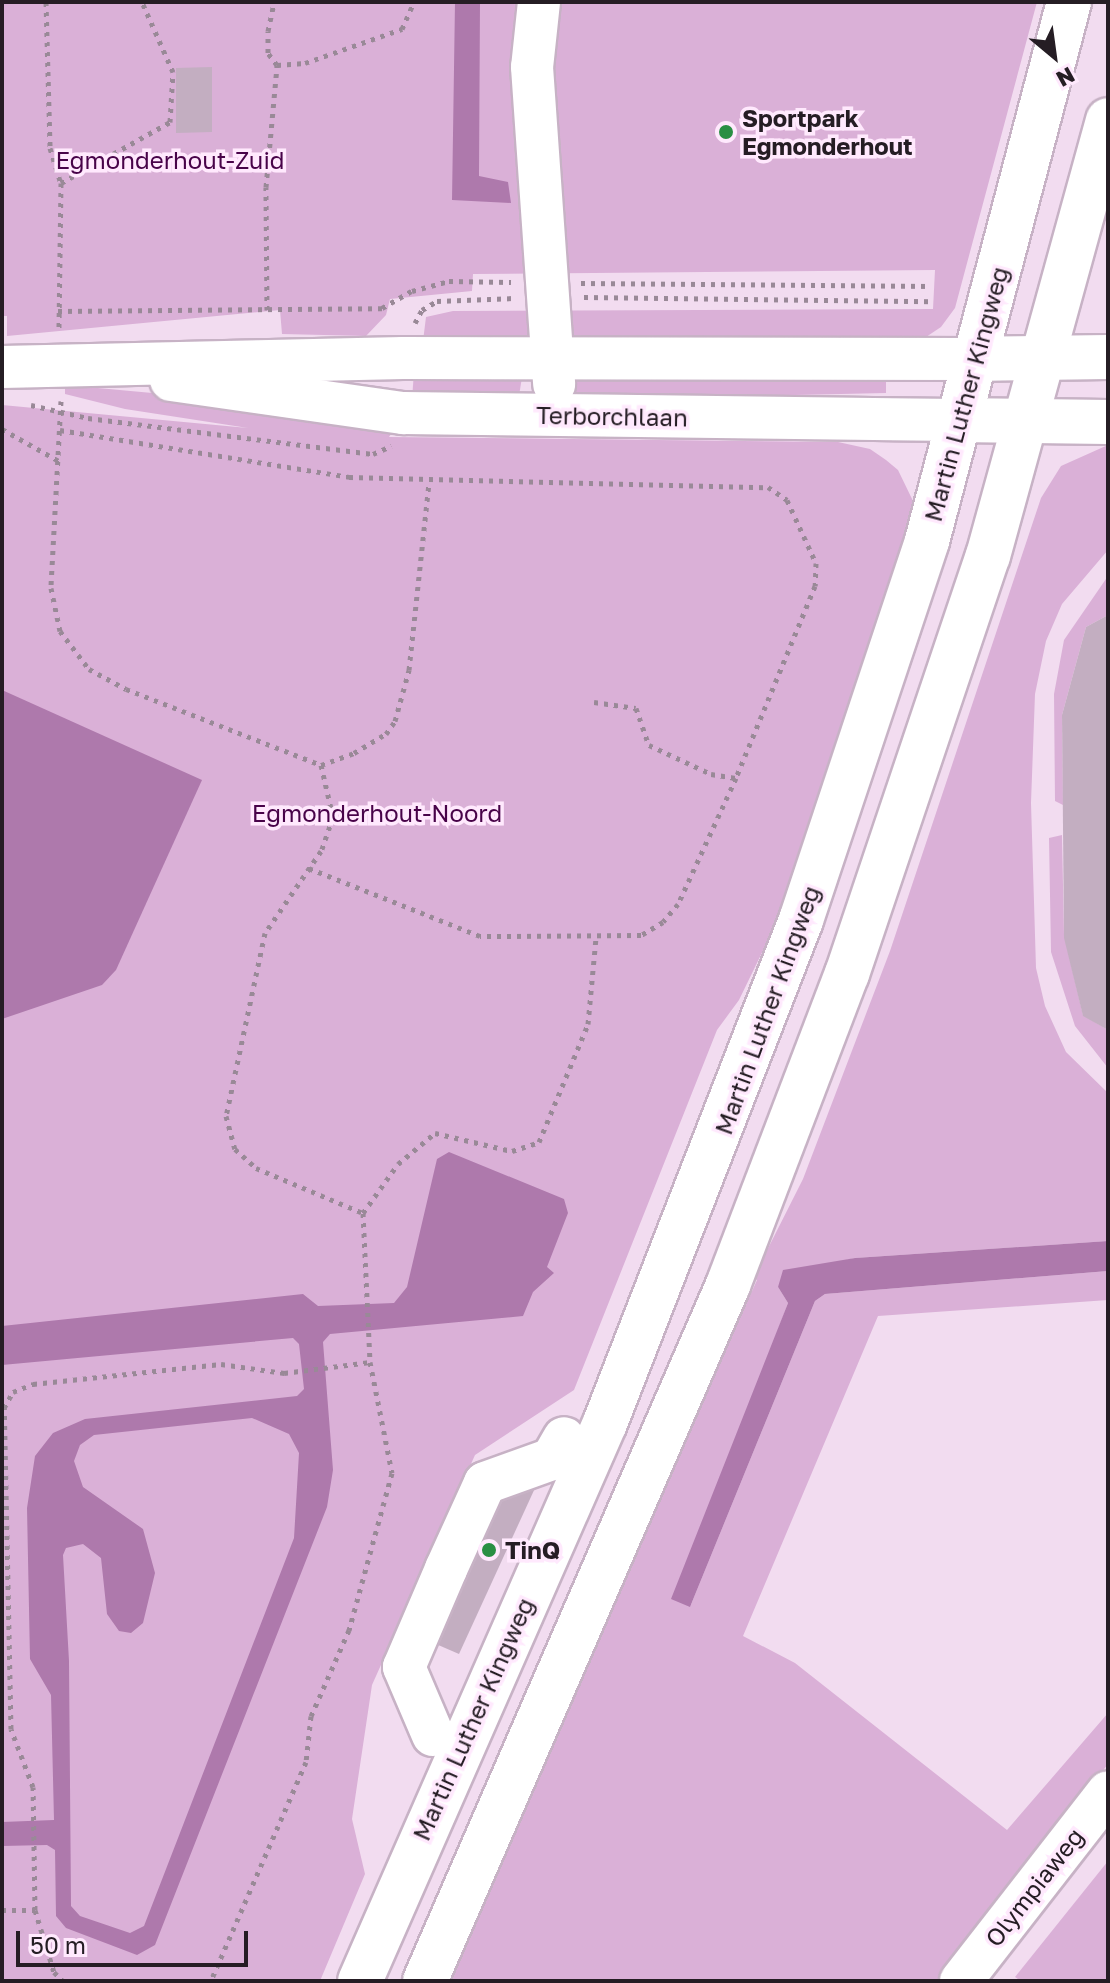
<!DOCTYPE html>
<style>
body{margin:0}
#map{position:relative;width:1110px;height:1983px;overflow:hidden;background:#f2dcf0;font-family:"Golos Text",sans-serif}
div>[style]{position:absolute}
.green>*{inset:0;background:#dab0d7}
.water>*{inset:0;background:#ae79ac}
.building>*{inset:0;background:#c3aec1}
.path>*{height:5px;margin-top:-2.5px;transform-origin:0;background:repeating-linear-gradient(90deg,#998997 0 4px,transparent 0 10px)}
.roads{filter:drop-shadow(2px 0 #c7b2c5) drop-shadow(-2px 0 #c7b2c5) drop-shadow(0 2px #c7b2c5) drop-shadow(0 -2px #c7b2c5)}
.minor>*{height:42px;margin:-21px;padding:0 21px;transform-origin:21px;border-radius:21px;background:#fff}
.major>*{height:44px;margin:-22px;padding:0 22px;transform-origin:22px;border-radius:22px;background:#fff}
.highway>*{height:44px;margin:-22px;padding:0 22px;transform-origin:22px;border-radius:22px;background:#fff}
.dots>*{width:22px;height:22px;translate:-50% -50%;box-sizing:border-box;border:4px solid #ffe9fd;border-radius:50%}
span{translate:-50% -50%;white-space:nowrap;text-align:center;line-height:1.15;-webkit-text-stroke:7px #ffe9fd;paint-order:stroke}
.poi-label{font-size:24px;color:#251d24;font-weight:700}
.left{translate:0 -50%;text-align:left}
.park-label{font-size:24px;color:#480349}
.street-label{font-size:24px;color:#251d24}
.frame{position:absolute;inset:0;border:4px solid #251d24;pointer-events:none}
.north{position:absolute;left:1014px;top:16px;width:80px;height:80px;-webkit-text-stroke:6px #ffe9fd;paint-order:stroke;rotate:151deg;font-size:22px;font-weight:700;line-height:32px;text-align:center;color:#251d24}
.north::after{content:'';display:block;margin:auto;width:28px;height:36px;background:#251d24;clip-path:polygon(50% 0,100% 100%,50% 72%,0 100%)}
.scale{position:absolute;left:16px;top:1931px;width:232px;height:36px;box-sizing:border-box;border:4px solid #251d24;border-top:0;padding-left:10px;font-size:24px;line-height:28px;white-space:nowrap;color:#251d24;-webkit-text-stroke:6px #ffe9fd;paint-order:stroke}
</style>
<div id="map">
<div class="green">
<div style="clip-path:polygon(2px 2px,1037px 2px,955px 308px,941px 327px,917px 343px,422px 349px,426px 317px,453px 311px,933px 309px,935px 270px,473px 274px,472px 291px,390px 299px,386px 315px,366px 336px,282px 334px,280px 310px,7px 336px,7px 316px,2px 316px)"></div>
<div style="clip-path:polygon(414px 370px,523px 371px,518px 402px,412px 401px)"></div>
<div style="clip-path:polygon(886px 370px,886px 393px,559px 400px,559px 373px)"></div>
<div style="clip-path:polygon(65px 385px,196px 397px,393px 431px,389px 437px,838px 442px,870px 449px,886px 460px,898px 470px,913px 501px,914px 512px,788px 899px,739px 1000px,717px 1030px,574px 1390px,475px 1455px,372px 1685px,352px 1819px,365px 1874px,320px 1981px,2px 1981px,2px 405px,248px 428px,125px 409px,65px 394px)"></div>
<div style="clip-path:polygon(1108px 445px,1108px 550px,1062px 604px,1046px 641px,1035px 694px,1031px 803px,1036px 968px,1045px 1006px,1066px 1052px,1108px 1093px,1108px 1241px,855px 1258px,811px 1268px,778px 1287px,788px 1303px,734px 1447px,690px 1607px,815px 1301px,825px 1294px,1108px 1271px,1108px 1300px,878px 1316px,743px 1636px,795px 1663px,1007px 1830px,1108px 1713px,1108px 1764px,937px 1981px,443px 1981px,757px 1280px,753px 1278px,803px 1179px,890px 951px,1041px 498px,1061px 466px)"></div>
<div style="clip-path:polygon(1108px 576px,1108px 615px,1086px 627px,1062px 715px,1063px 805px,1055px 801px,1054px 694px,1064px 640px)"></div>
<div style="clip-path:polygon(1062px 835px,1064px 935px,1083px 1015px,1108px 1030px,1108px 1068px,1075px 1026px,1051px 952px,1049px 838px)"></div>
<div style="clip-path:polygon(1108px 1861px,1108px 1981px,1021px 1981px,1015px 1977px)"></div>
</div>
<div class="water">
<div style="clip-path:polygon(455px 2px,480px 2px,479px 176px,508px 182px,511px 203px,452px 200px)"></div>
<div style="clip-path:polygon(2px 690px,202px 780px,116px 970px,102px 985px,2px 1019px)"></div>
<div style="clip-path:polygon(evenodd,449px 1152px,564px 1199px,568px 1213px,547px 1267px,554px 1273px,533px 1292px,523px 1316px,330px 1334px,323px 1342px,333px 1470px,327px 1507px,155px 1945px,137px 1955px,66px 1928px,56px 1916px,55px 1850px,47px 1845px,2px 1846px,2px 1822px,54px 1820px,51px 1695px,30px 1659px,27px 1508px,35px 1456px,53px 1433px,85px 1419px,297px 1396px,304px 1389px,299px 1344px,293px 1338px,2px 1365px,2px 1326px,303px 1294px,318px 1306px,394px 1303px,407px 1287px,437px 1159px,449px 1152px,252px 1418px,289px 1434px,299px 1453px,294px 1538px,144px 1926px,130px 1933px,80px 1916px,71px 1906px,69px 1661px,63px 1555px,66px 1548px,83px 1544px,101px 1558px,107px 1614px,119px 1631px,131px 1633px,143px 1623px,155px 1573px,143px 1529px,83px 1487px,74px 1461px,80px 1445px,94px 1435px,252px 1418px)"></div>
<div style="clip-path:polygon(1108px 1241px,1108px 1271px,825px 1294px,815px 1301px,690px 1607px,671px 1599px,788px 1303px,778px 1287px,783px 1270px,855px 1258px)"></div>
</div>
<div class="building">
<div style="clip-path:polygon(212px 67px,212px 132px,176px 133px,176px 68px)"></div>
<div style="clip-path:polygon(1108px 615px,1108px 1030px,1083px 1016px,1064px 938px,1062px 715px,1086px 627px)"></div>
<div style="clip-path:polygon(507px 1460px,541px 1475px,459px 1654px,429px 1641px)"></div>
</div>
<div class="path">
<div style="left:46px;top:2px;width:146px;rotate:88.4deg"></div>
<div style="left:50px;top:148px;width:37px;rotate:73deg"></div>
<div style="left:61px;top:183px;width:148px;rotate:90.8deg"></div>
<div style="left:277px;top:65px;width:28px;rotate:-4deg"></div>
<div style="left:305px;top:63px;width:103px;rotate:-19.3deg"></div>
<div style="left:402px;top:29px;width:30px;rotate:-66deg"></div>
<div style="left:61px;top:183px;width:125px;rotate:-29.2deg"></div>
<div style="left:170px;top:122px;width:50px;rotate:-86.6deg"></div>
<div style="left:173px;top:72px;width:77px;rotate:-113.9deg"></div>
<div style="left:581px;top:283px;width:350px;rotate:0.5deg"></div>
<div style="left:584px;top:297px;width:348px;rotate:0.7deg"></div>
<div style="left:267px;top:310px;width:123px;rotate:-90.5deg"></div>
<div style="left:266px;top:187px;width:122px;rotate:-84.8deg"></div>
<div style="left:277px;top:65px;width:15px;rotate:-127deg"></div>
<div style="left:268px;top:53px;width:22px;rotate:-90deg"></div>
<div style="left:268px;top:31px;width:30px;rotate:-78deg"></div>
<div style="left:58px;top:311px;width:324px;rotate:-0.5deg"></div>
<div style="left:382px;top:308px;width:34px;rotate:-30deg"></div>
<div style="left:412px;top:291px;width:38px;rotate:-15deg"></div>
<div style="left:449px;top:281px;width:62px;rotate:0.9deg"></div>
<div style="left:415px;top:323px;width:15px;rotate:-62deg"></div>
<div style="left:422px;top:310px;width:17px;rotate:-31deg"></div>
<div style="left:437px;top:301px;width:77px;rotate:-2.2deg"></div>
<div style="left:61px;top:401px;width:187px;rotate:93.1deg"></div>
<div style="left:51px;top:588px;width:44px;rotate:78.2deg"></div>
<div style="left:60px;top:631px;width:48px;rotate:52.7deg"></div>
<div style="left:89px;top:669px;width:42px;rotate:28.4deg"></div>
<div style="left:126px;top:689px;width:209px;rotate:21.3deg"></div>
<div style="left:321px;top:765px;width:53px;rotate:77deg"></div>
<div style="left:333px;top:817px;width:36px;rotate:109deg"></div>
<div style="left:321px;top:851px;width:99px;rotate:124.3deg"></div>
<div style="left:265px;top:933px;width:187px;rotate:102deg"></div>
<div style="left:226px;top:1116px;width:34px;rotate:75deg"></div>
<div style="left:235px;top:1149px;width:28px;rotate:42deg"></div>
<div style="left:256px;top:1168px;width:116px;rotate:22.8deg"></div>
<div style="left:363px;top:1213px;width:149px;rotate:87.3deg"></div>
<div style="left:370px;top:1362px;width:113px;rotate:78.8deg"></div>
<div style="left:392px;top:1473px;width:163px;rotate:105.3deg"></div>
<div style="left:349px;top:1630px;width:94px;rotate:113.8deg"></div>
<div style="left:311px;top:1716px;width:46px;rotate:96.2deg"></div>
<div style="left:306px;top:1762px;width:239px;rotate:113.5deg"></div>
<div style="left:31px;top:405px;width:58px;rotate:12.8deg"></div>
<div style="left:88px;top:418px;width:287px;rotate:7.2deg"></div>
<div style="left:373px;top:454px;width:20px;rotate:-24deg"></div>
<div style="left:2px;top:429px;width:65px;rotate:29.3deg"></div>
<div style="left:60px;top:430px;width:293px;rotate:9.2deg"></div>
<div style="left:349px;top:477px;width:419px;rotate:1.4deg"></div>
<div style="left:768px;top:487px;width:23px;rotate:34deg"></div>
<div style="left:787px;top:500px;width:69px;rotate:65.3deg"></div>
<div style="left:816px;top:563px;width:23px;rotate:92deg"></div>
<div style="left:815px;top:586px;width:208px;rotate:112.4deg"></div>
<div style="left:736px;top:778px;width:139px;rotate:114.7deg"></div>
<div style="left:678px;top:904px;width:23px;rotate:130deg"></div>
<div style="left:663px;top:922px;width:26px;rotate:149deg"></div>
<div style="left:641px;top:935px;width:161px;rotate:179.6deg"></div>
<div style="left:480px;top:936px;width:185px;rotate:-158.4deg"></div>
<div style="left:594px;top:702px;width:42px;rotate:8.1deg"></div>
<div style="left:636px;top:708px;width:39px;rotate:71deg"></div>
<div style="left:649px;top:745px;width:68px;rotate:25.1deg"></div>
<div style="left:711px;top:774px;width:25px;rotate:9deg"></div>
<div style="left:321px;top:765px;width:35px;rotate:-20deg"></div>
<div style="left:354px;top:753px;width:37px;rotate:-31deg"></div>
<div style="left:386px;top:734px;width:16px;rotate:-55deg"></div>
<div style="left:395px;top:721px;width:53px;rotate:-74.6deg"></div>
<div style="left:409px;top:670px;width:189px;rotate:-83.9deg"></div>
<div style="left:363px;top:1213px;width:60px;rotate:-54.5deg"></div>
<div style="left:398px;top:1164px;width:48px;rotate:-40deg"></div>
<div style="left:435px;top:1133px;width:79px;rotate:13.2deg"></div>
<div style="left:512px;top:1151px;width:28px;rotate:-18deg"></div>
<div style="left:539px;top:1142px;width:128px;rotate:-67.4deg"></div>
<div style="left:588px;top:1024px;width:87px;rotate:-84.7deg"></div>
<div style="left:2px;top:1910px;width:33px"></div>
<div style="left:35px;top:1910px;width:65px;rotate:73deg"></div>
<div style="left:54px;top:1972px;width:13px;rotate:45deg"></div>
<div style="left:35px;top:1910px;width:123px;rotate:-90.9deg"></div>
<div style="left:33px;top:1787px;width:62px;rotate:-110.8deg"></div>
<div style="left:11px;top:1729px;width:321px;rotate:-91.2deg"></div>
<div style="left:4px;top:1408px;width:18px;rotate:-61deg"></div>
<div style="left:13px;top:1392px;width:22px;rotate:-22deg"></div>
<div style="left:33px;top:1384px;width:189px;rotate:-6.1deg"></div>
<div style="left:221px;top:1364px;width:64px;rotate:8.1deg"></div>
<div style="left:284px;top:1373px;width:87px;rotate:-7.3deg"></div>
</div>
<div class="roads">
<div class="minor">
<div style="left:539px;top:2px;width:65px;rotate:96.1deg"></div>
<div style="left:532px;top:67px;width:318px;rotate:86deg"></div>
<div style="left:2px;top:367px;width:401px;rotate:-1.3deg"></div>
<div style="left:403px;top:358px;width:571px;rotate:0.1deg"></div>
<div style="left:171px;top:380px;width:234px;rotate:8.1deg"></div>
<div style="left:403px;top:413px;width:555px;rotate:0.72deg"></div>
<div style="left:433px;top:1735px;width:74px;rotate:-113.1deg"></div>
<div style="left:404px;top:1667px;width:107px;rotate:-66.8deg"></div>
<div style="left:446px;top:1569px;width:94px;rotate:-65.6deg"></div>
<div style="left:485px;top:1483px;width:71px;rotate:-19.7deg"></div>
<div style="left:552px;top:1459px;width:24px;rotate:-60deg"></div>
<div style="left:961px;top:1981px;width:239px;rotate:-52.1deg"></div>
</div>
<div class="major">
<div style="left:974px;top:359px;width:134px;rotate:-0.9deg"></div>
<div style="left:958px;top:420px;width:150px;rotate:0.8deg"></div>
</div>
<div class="highway">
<div style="left:360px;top:1981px;width:609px;rotate:-66.3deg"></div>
<div style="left:605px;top:1423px;width:540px;rotate:-68.71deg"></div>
<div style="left:801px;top:920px;width:399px;rotate:-71.6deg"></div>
<div style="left:927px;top:541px;width:557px;rotate:-75.24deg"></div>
<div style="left:425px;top:1981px;width:759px;rotate:-66.47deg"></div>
<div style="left:728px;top:1285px;width:333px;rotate:-69.1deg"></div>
<div style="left:847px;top:974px;width:441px;rotate:-71.4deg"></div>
<div style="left:988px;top:556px;width:452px;rotate:-74.6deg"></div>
</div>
</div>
<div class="dots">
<div style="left:726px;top:132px;background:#2a8f44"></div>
<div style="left:489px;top:1550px;background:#2a8f44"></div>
</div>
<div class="poi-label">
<span class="left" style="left:742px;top:132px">Sportpark<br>Egmonderhout</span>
<span class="left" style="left:505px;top:1550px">TinQ</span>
</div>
<div class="park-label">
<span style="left:170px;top:160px">Egmonderhout-Zuid</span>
<span style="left:377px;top:813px">Egmonderhout-Noord</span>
</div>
<div class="street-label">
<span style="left:966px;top:394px;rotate:-75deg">Martin Luther Kingweg</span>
<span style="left:612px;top:416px;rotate:1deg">Terborchlaan</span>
<span style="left:767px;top:1010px;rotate:-70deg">Martin Luther Kingweg</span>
<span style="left:473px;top:1719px;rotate:-66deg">Martin Luther Kingweg</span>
<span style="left:1034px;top:1887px;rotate:-52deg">Olympiaweg</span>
</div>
<div class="frame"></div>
<div class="north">N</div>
<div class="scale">50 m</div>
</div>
